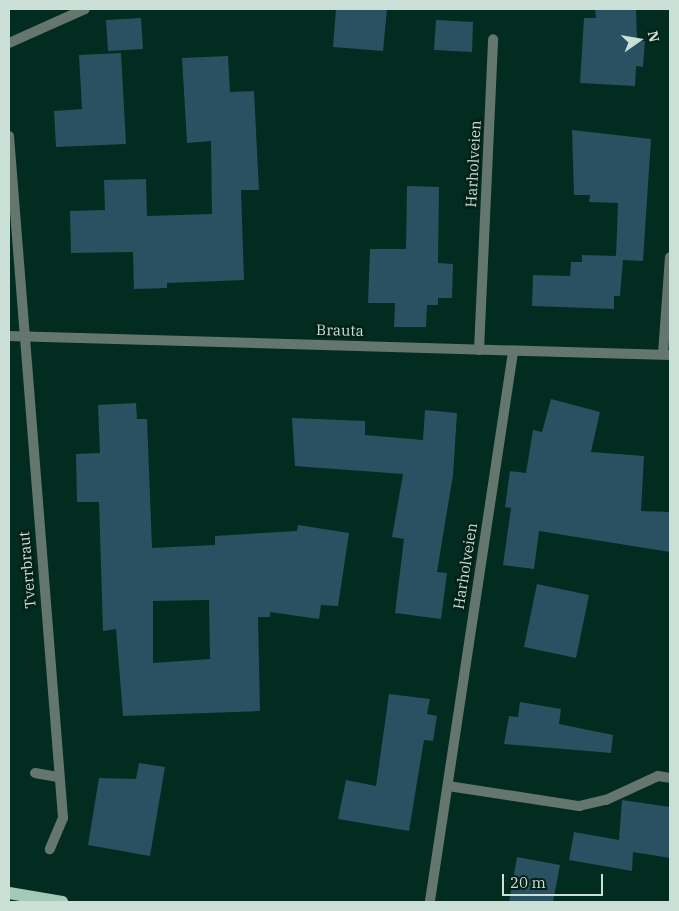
<!DOCTYPE html>
<style>
body{margin:0}
#map{position:relative;width:679px;height:911px;overflow:hidden;background:#022c1f;font-family:"IBM Plex Serif",serif}
div>[style]{position:absolute}
.building>*{inset:0;background:#295161}
.street>*{height:10px;margin:-5px;padding:0 5px;transform-origin:5px;border-radius:5px;background:#65766e}
.primary>*{height:12px;margin:-6px;padding:0 6px;transform-origin:6px;border-radius:6px;background:#a5c9b9}
span{translate:-50% -50%;white-space:nowrap;text-align:center;line-height:1.15;-webkit-text-stroke:5px #032117;paint-order:stroke}
.street-label{font-size:15px;color:#cadfd5}
.frame{position:absolute;inset:0;border:10px solid #cadfd5;pointer-events:none}
.north{position:absolute;left:614px;top:15px;width:50px;height:50px;-webkit-text-stroke:4px #032117;paint-order:stroke;rotate:77deg;font-size:14px;font-weight:700;line-height:20px;text-align:center;color:#cadfd5}
.north::after{content:'';display:block;margin:auto;width:18px;height:22px;background:#cadfd5;clip-path:polygon(50% 0,100% 100%,50% 72%,0 100%)}
.scale{position:absolute;left:502px;top:874px;width:101px;height:22px;box-sizing:border-box;border:2px solid #cadfd5;border-top:0;padding-left:6px;font-size:15px;line-height:18px;white-space:nowrap;color:#cadfd5;-webkit-text-stroke:4px #032117;paint-order:stroke}
</style>
<div id="map">
<div class="building">
<div style="clip-path:polygon(336px 9px,387px 9px,383px 51px,333px 47px)"></div>
<div style="clip-path:polygon(595px 9px,636px 9px,637px 41px,645px 41px,643px 67px,636px 66px,635px 86px,580px 83px,584px 18px,596px 18px)"></div>
<div style="clip-path:polygon(141px 18px,143px 49px,108px 51px,106px 20px)"></div>
<div style="clip-path:polygon(436px 20px,473px 22px,472px 52px,434px 50px)"></div>
<div style="clip-path:polygon(121px 53px,126px 144px,56px 147px,54px 111px,82px 109px,79px 55px)"></div>
<div style="clip-path:polygon(228px 56px,230px 92px,254px 91px,259px 190px,241px 190px,244px 280px,167px 283px,167px 288px,134px 289px,133px 252px,71px 253px,70px 211px,105px 210px,104px 180px,146px 179px,147px 216px,212px 214px,211px 141px,187px 143px,182px 58px)"></div>
<div style="clip-path:polygon(572px 130px,651px 139px,643px 261px,623px 260px,620px 296px,614px 296px,614px 309px,532px 306px,533px 275px,570px 276px,571px 262px,582px 262px,582px 255px,616px 256px,618px 203px,589px 202px,590px 195px,574px 195px)"></div>
<div style="clip-path:polygon(407px 186px,439px 187px,438px 263px,453px 264px,452px 298px,438px 298px,438px 305px,427px 305px,426px 327px,394px 327px,395px 303px,368px 303px,370px 249px,406px 249px)"></div>
<div style="clip-path:polygon(551px 399px,600px 412px,591px 452px,644px 456px,641px 511px,670px 512px,670px 552px,539px 531px,534px 569px,503px 565px,511px 508px,505px 507px,510px 471px,526px 473px,533px 430px,542px 432px)"></div>
<div style="clip-path:polygon(evenodd,136px 403px,137px 419px,147px 419px,152px 548px,215px 545px,215px 536px,297px 531px,298px 525px,349px 533px,338px 606px,321px 605px,319px 619px,270px 612px,270px 617px,258px 617px,260px 711px,123px 716px,116px 629px,103px 631px,99px 502px,77px 502px,76px 454px,100px 453px,98px 405px,136px 403px,209px 600px,210px 659px,153px 663px,153px 601px,209px 600px)"></div>
<div style="clip-path:polygon(425px 410px,457px 413px,453px 475px,437px 572px,447px 573px,441px 619px,395px 613px,404px 539px,392px 537px,403px 474px,295px 466px,292px 418px,365px 421px,365px 435px,423px 440px)"></div>
<div style="clip-path:polygon(537px 584px,589px 595px,576px 658px,524px 647px)"></div>
<div style="clip-path:polygon(389px 694px,430px 699px,427px 714px,437px 716px,433px 741px,424px 740px,409px 831px,338px 819px,346px 780px,376px 786px)"></div>
<div style="clip-path:polygon(520px 702px,561px 709px,559px 724px,613px 735px,611px 753px,504px 744px,509px 716px,518px 717px)"></div>
<div style="clip-path:polygon(139px 763px,165px 767px,150px 856px,88px 845px,99px 778px,136px 779px)"></div>
<div style="clip-path:polygon(622px 800px,670px 807px,670px 858px,633px 852px,632px 871px,569px 860px,574px 832px,619px 840px)"></div>
<div style="clip-path:polygon(517px 857px,560px 865px,553px 902px,509px 902px)"></div>
</div>
<div class="street">
<div style="left:9px;top:43px;width:83px;rotate:-24.1deg"></div>
<div style="left:9px;top:136px;width:684px;rotate:85.47deg"></div>
<div style="left:63px;top:818px;width:34px;rotate:113deg"></div>
<div style="left:9px;top:336px;width:661px;rotate:1.65deg"></div>
<div style="left:479px;top:350px;width:311px;rotate:-87.4deg"></div>
<div style="left:663px;top:354px;width:97px;rotate:-85.9deg"></div>
<div style="left:35px;top:773px;width:23px;rotate:10deg"></div>
<div style="left:448px;top:786px;width:133px;rotate:8.7deg"></div>
<div style="left:579px;top:806px;width:28px;rotate:-13deg"></div>
<div style="left:606px;top:800px;width:57px;rotate:-24.8deg"></div>
<div style="left:658px;top:776px;width:12px;rotate:9deg"></div>
<div style="left:430px;top:901px;width:555px;rotate:-81.4deg"></div>
</div>
<div class="primary">
<div style="left:9px;top:893px;width:54px;rotate:9.6deg"></div>
</div>
<div class="street-label">
<span style="left:473px;top:164px;rotate:-87deg">Harholveien</span>
<span style="left:340px;top:330px;rotate:1deg">Brauta</span>
<span style="left:465px;top:566px;rotate:-81deg">Harholveien</span>
<span style="left:27px;top:570px;rotate:-95deg">Tverrbraut</span>
</div>
<div class="frame"></div>
<div class="north">N</div>
<div class="scale">20 m</div>
</div>
